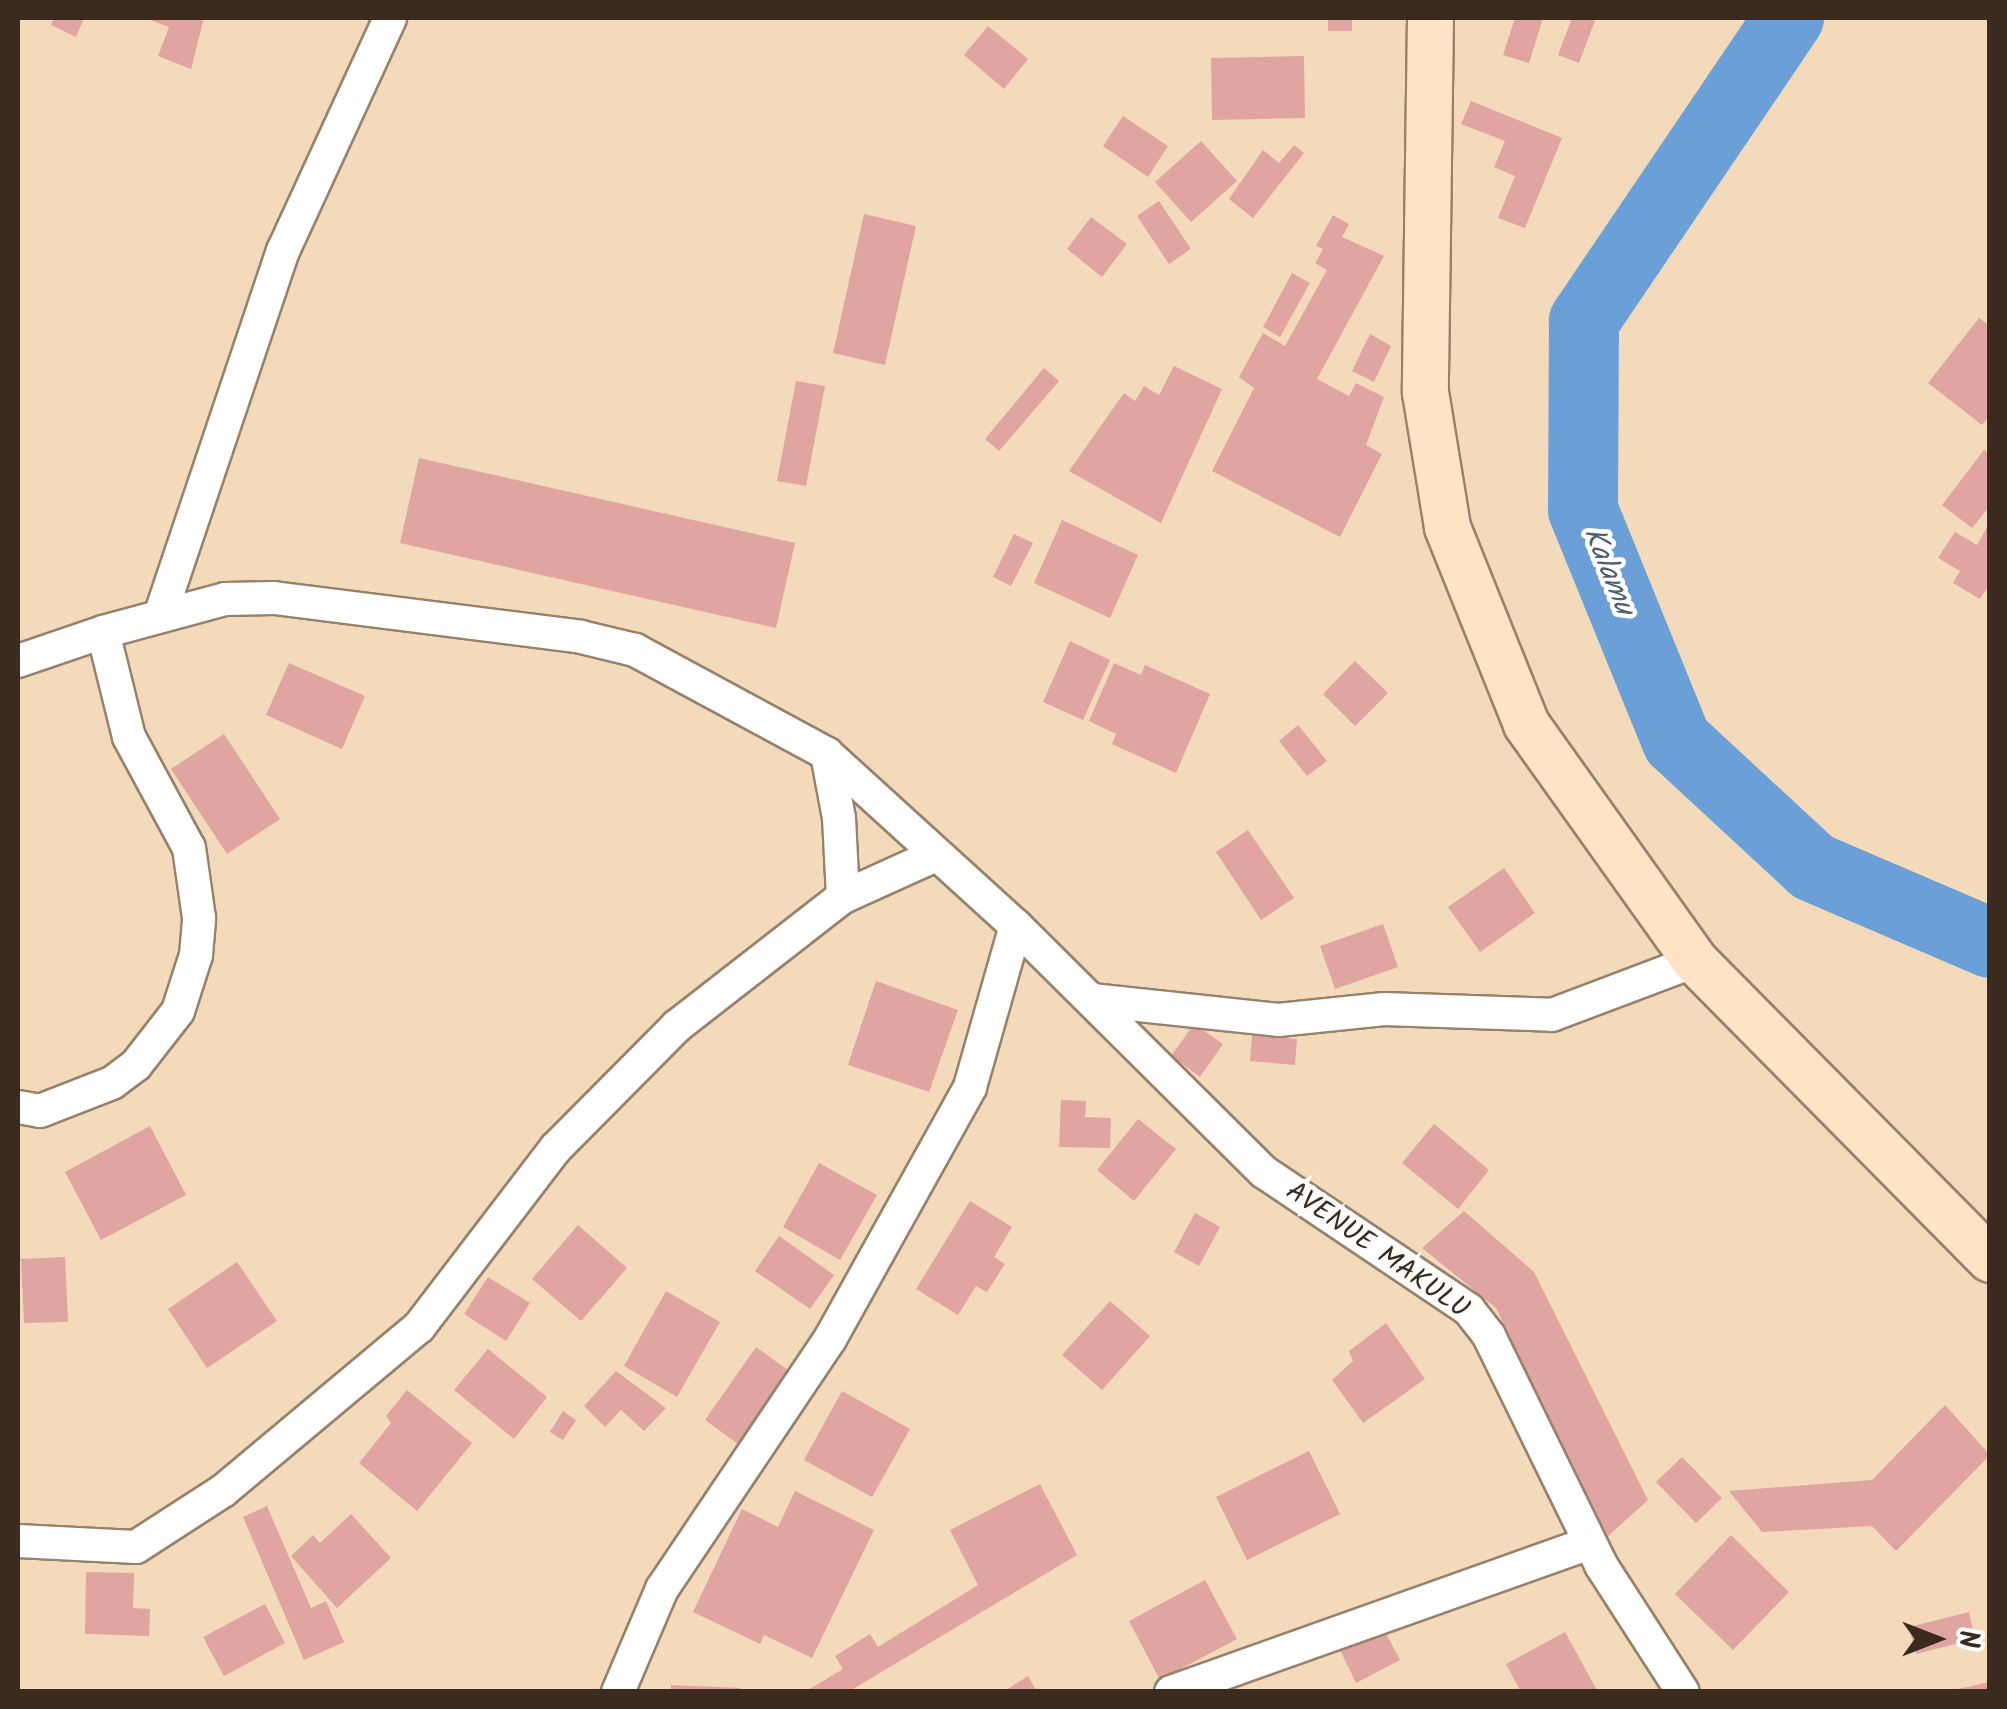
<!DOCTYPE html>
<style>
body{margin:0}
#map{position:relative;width:2007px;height:1709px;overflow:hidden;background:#f2dabb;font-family:Kalam,sans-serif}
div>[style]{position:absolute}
.river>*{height:70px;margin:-35px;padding:0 35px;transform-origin:35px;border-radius:35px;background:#6a9fd7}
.building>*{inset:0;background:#e0a5a0}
.roads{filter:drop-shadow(2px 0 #96826c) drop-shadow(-2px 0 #96826c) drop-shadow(0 2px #96826c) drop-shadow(0 -2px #96826c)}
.minor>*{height:32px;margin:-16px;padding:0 16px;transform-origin:16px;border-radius:16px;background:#fff}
.secondary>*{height:45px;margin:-22.5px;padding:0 22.5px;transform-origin:22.5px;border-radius:22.5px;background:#ffe4c6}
span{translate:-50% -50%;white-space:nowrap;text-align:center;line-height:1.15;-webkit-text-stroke:9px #fff;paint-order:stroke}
.street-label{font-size:28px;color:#3b2a1e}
.water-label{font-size:30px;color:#505f71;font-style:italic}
.frame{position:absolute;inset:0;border:20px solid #3b2a1e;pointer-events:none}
.north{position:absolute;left:1887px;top:1589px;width:100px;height:100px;-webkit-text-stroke:8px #fff;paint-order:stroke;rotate:90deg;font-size:28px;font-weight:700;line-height:40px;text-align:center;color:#3b2a1e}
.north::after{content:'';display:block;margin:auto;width:35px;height:45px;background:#3b2a1e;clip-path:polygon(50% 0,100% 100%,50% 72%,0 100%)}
</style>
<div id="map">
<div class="river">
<div style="left:1789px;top:18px;width:366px;rotate:124.1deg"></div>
<div style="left:1584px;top:321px;width:189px;rotate:90.3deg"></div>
<div style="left:1583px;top:510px;width:249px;rotate:67.9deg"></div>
<div style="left:1677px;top:741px;width:185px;rotate:42.8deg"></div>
<div style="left:1813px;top:867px;width:193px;rotate:23.2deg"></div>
</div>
<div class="building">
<div style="clip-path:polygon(54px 18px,84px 18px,76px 37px,51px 25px)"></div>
<div style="clip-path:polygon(145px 18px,204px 18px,191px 69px,158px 56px,169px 27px)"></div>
<div style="clip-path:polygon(1328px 18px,1352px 18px,1352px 31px,1328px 31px)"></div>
<div style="clip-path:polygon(1515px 18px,1543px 18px,1529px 63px,1503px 55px)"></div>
<div style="clip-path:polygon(1572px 18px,1596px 18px,1579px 63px,1558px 55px)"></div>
<div style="clip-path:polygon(988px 26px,1028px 59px,1004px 89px,964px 55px)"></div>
<div style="clip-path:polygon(1304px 56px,1305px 118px,1212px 120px,1211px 58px)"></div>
<div style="clip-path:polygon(1471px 101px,1562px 138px,1525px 228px,1498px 218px,1515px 176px,1494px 167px,1505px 141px,1461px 124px)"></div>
<div style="clip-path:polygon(1123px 116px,1168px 146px,1148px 177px,1103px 146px)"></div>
<div style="clip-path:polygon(1201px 141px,1237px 181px,1191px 222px,1155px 182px)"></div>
<div style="clip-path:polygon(1294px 145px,1304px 153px,1253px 218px,1229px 199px,1263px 150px,1279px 163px)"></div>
<div style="clip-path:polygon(1159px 201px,1191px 249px,1169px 264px,1137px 216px)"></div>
<div style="clip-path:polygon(864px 214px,916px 226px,885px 365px,833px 353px)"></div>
<div style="clip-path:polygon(1333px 215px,1349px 224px,1342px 237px,1384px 256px,1317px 379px,1349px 396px,1356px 383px,1384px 397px,1366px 445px,1382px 454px,1340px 537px,1212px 471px,1254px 388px,1239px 377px,1263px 333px,1285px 346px,1327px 270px,1315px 263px,1323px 249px,1316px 246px)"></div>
<div style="clip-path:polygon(1091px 217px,1127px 244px,1102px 277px,1067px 249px)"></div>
<div style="clip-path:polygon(1292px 273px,1310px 283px,1280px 337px,1263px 327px)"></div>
<div style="clip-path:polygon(1979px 318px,1990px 326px,1990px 415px,1982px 425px,1928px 383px)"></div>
<div style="clip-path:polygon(1370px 334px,1391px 346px,1374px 382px,1352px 371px)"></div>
<div style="clip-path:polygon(1174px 366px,1222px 389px,1161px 523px,1069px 471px,1124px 393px,1135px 401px,1144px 386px,1159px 395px)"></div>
<div style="clip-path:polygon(1044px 368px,1059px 381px,999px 451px,985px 439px)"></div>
<div style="clip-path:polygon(796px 381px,825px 386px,806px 486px,777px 481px)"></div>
<div style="clip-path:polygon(1984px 450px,1990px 455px,1990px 506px,1972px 528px,1942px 505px)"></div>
<div style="clip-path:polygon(419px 458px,795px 543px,776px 628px,400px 543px)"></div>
<div style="clip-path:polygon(1062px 520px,1138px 555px,1110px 618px,1034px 583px)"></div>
<div style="clip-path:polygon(1987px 527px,1990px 583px,1980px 599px,1953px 583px,1960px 571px,1938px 558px,1955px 532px,1977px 545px)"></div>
<div style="clip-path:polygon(1014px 534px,1033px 543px,1011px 586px,993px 577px)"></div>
<div style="clip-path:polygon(1070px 641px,1110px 660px,1083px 720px,1043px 702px)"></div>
<div style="clip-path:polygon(1355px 661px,1388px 693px,1355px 726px,1323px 694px)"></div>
<div style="clip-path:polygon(289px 663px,365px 696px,342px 749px,266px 715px)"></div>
<div style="clip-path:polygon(1114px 663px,1141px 675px,1145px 665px,1210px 694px,1176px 773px,1112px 744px,1116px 734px,1089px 721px)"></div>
<div style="clip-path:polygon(1298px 725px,1327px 761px,1307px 776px,1279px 741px)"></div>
<div style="clip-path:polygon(224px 734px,280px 819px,227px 854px,171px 769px)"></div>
<div style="clip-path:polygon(1248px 830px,1294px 898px,1261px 920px,1216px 852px)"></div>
<div style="clip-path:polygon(1504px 868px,1535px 913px,1480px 952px,1448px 907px)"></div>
<div style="clip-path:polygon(1383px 924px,1398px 967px,1335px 989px,1320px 946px)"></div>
<div style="clip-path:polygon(876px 981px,958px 1010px,929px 1092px,848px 1065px)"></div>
<div style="clip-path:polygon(1194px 1024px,1223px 1044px,1200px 1077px,1171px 1056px)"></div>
<div style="clip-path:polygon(1252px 1035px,1297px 1039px,1295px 1065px,1250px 1061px)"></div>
<div style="clip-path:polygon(1061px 1100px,1086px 1101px,1085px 1117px,1111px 1118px,1110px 1148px,1059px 1147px)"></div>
<div style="clip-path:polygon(1138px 1119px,1176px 1149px,1134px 1201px,1097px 1170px)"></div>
<div style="clip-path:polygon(1434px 1124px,1489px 1170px,1458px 1209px,1402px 1163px)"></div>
<div style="clip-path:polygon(150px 1126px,186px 1195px,101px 1240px,65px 1172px)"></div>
<div style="clip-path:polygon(819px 1163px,877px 1195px,840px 1260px,783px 1227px)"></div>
<div style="clip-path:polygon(970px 1201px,1012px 1227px,994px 1257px,1005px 1264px,987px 1292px,976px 1286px,958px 1315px,916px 1289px)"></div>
<div style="clip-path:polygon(1464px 1211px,1534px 1272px,1648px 1500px,1606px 1538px,1496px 1308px,1422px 1248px)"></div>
<div style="clip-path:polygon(1195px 1213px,1220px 1227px,1199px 1266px,1174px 1252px)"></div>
<div style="clip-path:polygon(578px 1225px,627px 1268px,581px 1321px,532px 1279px)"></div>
<div style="clip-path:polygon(779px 1236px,834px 1275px,810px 1309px,755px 1271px)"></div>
<div style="clip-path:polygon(65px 1257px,68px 1322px,24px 1323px,21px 1259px)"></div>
<div style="clip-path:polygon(237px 1262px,277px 1321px,207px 1368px,168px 1309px)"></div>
<div style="clip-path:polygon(488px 1277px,530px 1303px,506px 1341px,464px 1314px)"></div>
<div style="clip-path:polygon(666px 1291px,720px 1322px,677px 1397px,624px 1366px)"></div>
<div style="clip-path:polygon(1110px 1301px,1150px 1336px,1102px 1390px,1062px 1355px)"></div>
<div style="clip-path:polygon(1386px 1323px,1425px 1379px,1363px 1423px,1332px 1380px,1353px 1361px,1349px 1351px)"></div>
<div style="clip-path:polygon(756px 1347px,789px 1371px,738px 1444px,705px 1420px)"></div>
<div style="clip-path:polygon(488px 1349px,547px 1397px,514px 1439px,454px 1390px)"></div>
<div style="clip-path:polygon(616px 1371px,666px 1408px,644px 1431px,621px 1410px,605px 1427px,584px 1406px)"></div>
<div style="clip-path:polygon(407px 1390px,472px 1443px,417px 1511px,359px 1463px,391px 1423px,386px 1416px)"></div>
<div style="clip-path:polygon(842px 1391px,910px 1429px,872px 1497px,804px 1460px)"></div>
<div style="clip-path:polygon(1945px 1405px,1990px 1455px,1896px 1551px,1872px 1526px,1762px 1532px,1729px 1491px,1872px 1480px)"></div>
<div style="clip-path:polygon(563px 1411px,576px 1420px,563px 1440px,550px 1432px)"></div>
<div style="clip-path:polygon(1309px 1451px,1340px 1514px,1247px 1560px,1216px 1497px)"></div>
<div style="clip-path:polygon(1682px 1457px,1722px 1498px,1696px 1523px,1656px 1482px)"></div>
<div style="clip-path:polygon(1040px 1484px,1077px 1555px,848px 1692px,805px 1692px,843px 1669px,835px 1656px,870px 1634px,878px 1647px,978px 1585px,950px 1530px)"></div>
<div style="clip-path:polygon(795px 1491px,874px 1530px,812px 1658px,764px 1635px,760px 1644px,693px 1612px,742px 1509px,778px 1527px)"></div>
<div style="clip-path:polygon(267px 1506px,311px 1608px,326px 1601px,344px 1642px,304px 1660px,243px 1517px)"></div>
<div style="clip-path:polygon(351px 1514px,391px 1558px,337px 1608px,291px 1556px,313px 1535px,320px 1543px)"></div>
<div style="clip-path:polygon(1731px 1535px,1789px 1592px,1733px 1650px,1675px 1594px)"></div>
<div style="clip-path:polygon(86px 1572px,134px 1573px,133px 1608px,150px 1609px,149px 1636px,85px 1634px)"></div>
<div style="clip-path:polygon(1205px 1580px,1237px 1639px,1160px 1680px,1129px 1621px)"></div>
<div style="clip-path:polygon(265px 1604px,285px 1643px,224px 1676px,203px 1637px)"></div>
<div style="clip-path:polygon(1969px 1612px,1975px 1639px,1916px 1654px,1909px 1627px)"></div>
<div style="clip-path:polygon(1383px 1628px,1400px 1660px,1356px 1683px,1340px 1650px)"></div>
<div style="clip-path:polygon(1565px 1632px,1598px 1692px,1521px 1692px,1506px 1664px)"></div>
<div style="clip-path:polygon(1028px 1676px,1037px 1692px,1003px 1692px)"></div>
<div style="clip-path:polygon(1990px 1682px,1990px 1692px,1953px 1692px,1953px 1690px)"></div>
<div style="clip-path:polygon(671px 1685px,740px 1688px,740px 1692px,671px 1692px)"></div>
</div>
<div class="roads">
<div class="minor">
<div style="left:160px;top:616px;width:385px;rotate:-71.4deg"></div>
<div style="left:283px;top:251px;width:256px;rotate:-65.3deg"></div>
<div style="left:18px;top:661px;width:90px;rotate:-18.8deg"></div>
<div style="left:827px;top:754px;width:65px;rotate:79.4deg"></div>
<div style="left:839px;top:818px;width:79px;rotate:87.1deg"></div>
<div style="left:1092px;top:1000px;width:187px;rotate:6.1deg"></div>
<div style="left:1278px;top:1020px;width:107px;rotate:-5.9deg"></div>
<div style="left:1384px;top:1009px;width:168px;rotate:2deg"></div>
<div style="left:1552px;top:1015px;width:153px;rotate:-20.7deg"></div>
<div style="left:18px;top:1107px;width:22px;rotate:10deg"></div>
<div style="left:40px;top:1111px;width:77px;rotate:-21.3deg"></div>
<div style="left:112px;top:1083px;width:30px;rotate:-37deg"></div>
<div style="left:136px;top:1065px;width:68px;rotate:-52.1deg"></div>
<div style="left:178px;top:1011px;width:59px;rotate:-72.2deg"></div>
<div style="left:196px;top:955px;width:37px;rotate:-85deg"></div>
<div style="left:199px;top:918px;width:71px;rotate:-98.1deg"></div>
<div style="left:189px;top:848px;width:126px;rotate:-118.4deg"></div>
<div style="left:129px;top:737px;width:108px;rotate:-103.9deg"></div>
<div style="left:103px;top:632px;width:126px;rotate:-15.1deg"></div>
<div style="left:225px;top:599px;width:49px;rotate:-1.2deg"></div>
<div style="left:274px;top:598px;width:309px;rotate:7.2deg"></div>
<div style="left:581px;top:637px;width:56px;rotate:13.5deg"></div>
<div style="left:635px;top:650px;width:218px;rotate:28.4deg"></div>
<div style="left:827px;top:754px;width:256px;rotate:42.3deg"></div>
<div style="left:1016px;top:926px;width:349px;rotate:44.8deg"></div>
<div style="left:1264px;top:1172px;width:247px;rotate:33.9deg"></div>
<div style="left:1469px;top:1310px;width:33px;rotate:52deg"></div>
<div style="left:1489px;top:1336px;width:255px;rotate:63.9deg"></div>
<div style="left:1601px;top:1565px;width:151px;rotate:57.2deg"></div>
<div style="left:18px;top:1541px;width:118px;rotate:2.9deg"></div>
<div style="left:136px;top:1547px;width:105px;rotate:-32.9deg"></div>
<div style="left:224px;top:1490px;width:254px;rotate:-39.9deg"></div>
<div style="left:419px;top:1327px;width:225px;rotate:-52.6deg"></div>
<div style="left:556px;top:1148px;width:172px;rotate:-45.2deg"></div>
<div style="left:677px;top:1026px;width:210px;rotate:-37.9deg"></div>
<div style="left:843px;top:897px;width:102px;rotate:-24.3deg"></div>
<div style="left:618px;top:1692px;width:112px;rotate:-66.9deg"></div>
<div style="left:662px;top:1589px;width:301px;rotate:-56.1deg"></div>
<div style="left:830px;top:1339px;width:288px;rotate:-60.9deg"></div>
<div style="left:970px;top:1087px;width:167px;rotate:-74.1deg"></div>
<div style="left:1171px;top:1692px;width:444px;rotate:-19.6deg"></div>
</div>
<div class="secondary">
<div style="left:1430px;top:18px;width:374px;rotate:90.8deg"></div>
<div style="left:1425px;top:392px;width:137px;rotate:80.7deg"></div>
<div style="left:1447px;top:527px;width:212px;rotate:68.1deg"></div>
<div style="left:1526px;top:724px;width:291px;rotate:54.5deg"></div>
<div style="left:1695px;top:961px;width:419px;rotate:45.3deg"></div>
</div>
</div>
<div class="street-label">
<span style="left:1377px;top:1251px;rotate:35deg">AVENUE MAKULU</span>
</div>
<div class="water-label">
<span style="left:1608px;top:571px;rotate:68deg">Kalamu</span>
</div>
<div class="frame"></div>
<div class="north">N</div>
</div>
